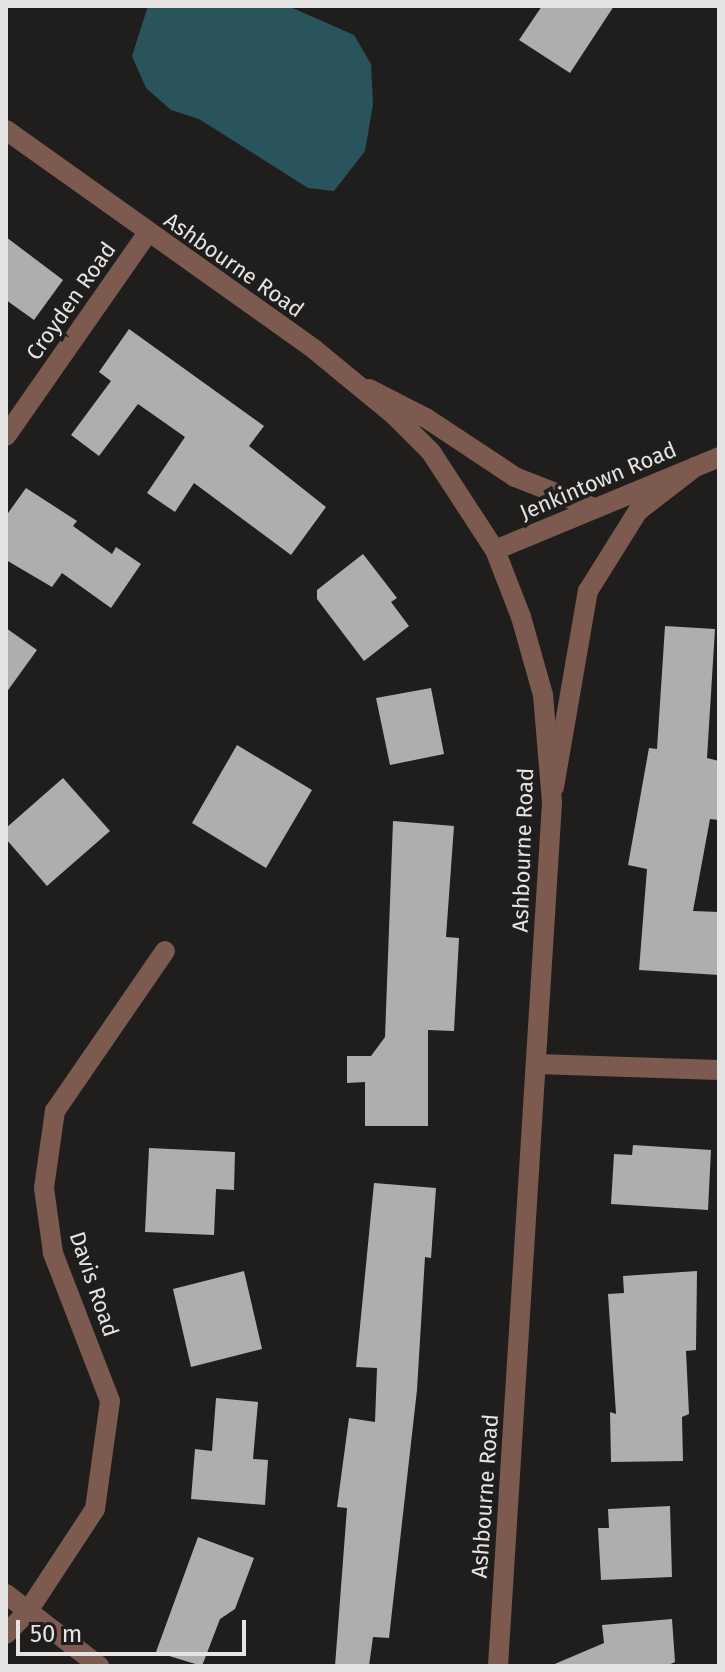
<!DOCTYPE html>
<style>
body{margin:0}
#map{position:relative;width:725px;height:1672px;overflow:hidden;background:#201e1c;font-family:"Fira Sans",sans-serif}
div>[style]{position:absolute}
.water>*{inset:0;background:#2a545c}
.building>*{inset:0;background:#afadb0}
.minor>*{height:20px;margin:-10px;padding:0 10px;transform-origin:10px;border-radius:10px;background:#7c5a4f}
.tertiary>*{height:20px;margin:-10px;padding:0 10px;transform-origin:10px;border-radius:10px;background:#7c5a4f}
span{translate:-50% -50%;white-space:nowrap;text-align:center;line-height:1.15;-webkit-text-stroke:8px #201e1c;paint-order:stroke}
.street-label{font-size:22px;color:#e5e4e3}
.frame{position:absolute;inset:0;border:8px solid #e5e4e3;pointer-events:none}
.scale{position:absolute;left:16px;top:1620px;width:230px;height:36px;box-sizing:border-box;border:4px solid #e5e4e3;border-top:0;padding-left:10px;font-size:24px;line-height:28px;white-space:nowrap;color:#e5e4e3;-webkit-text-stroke:6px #201e1c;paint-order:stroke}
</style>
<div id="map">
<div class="water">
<div style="clip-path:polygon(148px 6px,288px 6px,354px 35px,371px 64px,373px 104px,365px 151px,334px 191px,308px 188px,199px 119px,171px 110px,146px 88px,132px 56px)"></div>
</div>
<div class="building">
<div style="clip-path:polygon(542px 6px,614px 6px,570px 73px,519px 40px)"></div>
<div style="clip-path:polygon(6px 237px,63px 280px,34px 320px,6px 300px)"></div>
<div style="clip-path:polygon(129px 329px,264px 426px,249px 446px,326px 507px,291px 555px,194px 483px,175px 512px,147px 493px,185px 437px,138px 404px,99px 456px,71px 435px,111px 381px,99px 372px)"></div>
<div style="clip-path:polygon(26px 488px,77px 521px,73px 526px,112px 554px,116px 547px,141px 564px,111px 608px,62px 573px,52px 587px,6px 560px,6px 516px)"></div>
<div style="clip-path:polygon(363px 554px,397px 598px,391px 602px,409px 626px,364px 661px,317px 599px,317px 590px)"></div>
<div style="clip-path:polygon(665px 626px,715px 629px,707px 758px,719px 761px,719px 820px,710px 819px,693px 911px,719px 912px,719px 975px,639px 970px,647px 869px,628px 865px,649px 748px,657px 749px)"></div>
<div style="clip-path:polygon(6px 628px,37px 650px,6px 693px)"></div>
<div style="clip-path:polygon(431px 688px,444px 754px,390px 765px,376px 698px)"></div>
<div style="clip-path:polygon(237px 745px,312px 790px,266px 868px,192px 823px)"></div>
<div style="clip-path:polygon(63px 778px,110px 831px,47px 886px,6px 839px,6px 828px)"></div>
<div style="clip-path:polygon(393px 821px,454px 826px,446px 937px,459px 938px,454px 1031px,428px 1030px,428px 1126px,365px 1126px,365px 1082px,347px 1083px,347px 1056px,371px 1056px,385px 1037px)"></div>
<div style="clip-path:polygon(633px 1145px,711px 1150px,708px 1210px,611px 1204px,614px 1154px,632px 1155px)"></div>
<div style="clip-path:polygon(149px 1148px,235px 1152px,234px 1190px,216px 1189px,214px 1235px,145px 1232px)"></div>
<div style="clip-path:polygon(374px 1183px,436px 1188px,431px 1258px,425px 1257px,417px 1390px,389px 1638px,373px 1637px,369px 1666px,335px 1666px,347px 1508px,337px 1507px,349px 1418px,375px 1422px,377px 1368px,356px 1367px)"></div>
<div style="clip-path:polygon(244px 1271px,262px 1349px,191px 1367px,173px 1289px)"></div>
<div style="clip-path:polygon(697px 1271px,696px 1350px,686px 1351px,689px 1414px,682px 1417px,683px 1461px,611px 1462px,610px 1412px,616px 1414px,608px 1294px,624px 1293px,623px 1276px)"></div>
<div style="clip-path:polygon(216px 1398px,258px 1402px,253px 1459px,268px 1460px,265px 1505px,191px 1499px,195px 1449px,212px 1451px)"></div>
<div style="clip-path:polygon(670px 1506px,672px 1577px,601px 1580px,598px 1528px,609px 1528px,608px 1509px)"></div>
<div style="clip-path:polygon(198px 1537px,254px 1558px,235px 1609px,220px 1619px,202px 1666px,156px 1652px)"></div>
<div style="clip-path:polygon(672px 1619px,675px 1662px,666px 1666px,550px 1666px,604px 1643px,602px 1625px)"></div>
</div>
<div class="minor">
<div style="left:369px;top:389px;width:64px;rotate:27deg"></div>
<div style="left:426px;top:418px;width:107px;rotate:33.5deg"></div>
<div style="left:515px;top:477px;width:85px;rotate:21.4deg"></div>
<div style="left:6px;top:436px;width:246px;rotate:-55.1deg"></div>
<div style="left:495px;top:550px;width:243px;rotate:-22.5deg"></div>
<div style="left:554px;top:787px;width:199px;rotate:-80.2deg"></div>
<div style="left:588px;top:591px;width:94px;rotate:-58deg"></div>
<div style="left:638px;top:511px;width:72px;rotate:-37.7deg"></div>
<div style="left:537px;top:1064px;width:182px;rotate:1.9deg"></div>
<div style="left:6px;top:1594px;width:118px;rotate:37.7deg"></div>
<div style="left:6px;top:1634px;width:32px;rotate:-46deg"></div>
<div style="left:28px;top:1611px;width:122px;rotate:-56.7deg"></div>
<div style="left:95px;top:1509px;width:109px;rotate:-82.1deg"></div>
<div style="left:110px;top:1401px;width:159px;rotate:-111.1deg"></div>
<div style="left:53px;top:1253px;width:66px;rotate:-97.9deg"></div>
<div style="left:44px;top:1188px;width:78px;rotate:-81.9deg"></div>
<div style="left:55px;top:1111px;width:194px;rotate:-55.5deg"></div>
</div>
<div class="tertiary">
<div style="left:6px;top:130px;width:379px;rotate:35.4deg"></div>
<div style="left:315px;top:350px;width:102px;rotate:39.4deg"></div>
<div style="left:394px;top:415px;width:52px;rotate:45deg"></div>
<div style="left:431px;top:452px;width:117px;rotate:56.9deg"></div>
<div style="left:495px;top:550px;width:72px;rotate:68.8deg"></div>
<div style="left:521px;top:617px;width:81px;rotate:74.2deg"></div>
<div style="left:543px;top:695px;width:108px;rotate:85.2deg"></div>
<div style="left:552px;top:803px;width:865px;rotate:93.58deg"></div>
</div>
<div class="street-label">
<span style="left:234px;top:265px;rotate:35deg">Ashbourne Road</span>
<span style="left:71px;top:301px;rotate:-55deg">Croyden Road</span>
<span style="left:598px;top:481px;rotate:-23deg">Jenkintown Road</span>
<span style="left:523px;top:850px;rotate:-88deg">Ashbourne Road</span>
<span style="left:94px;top:1284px;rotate:71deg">Davis Road</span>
<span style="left:485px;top:1496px;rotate:-86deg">Ashbourne Road</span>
</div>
<div class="frame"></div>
<div class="scale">50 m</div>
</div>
